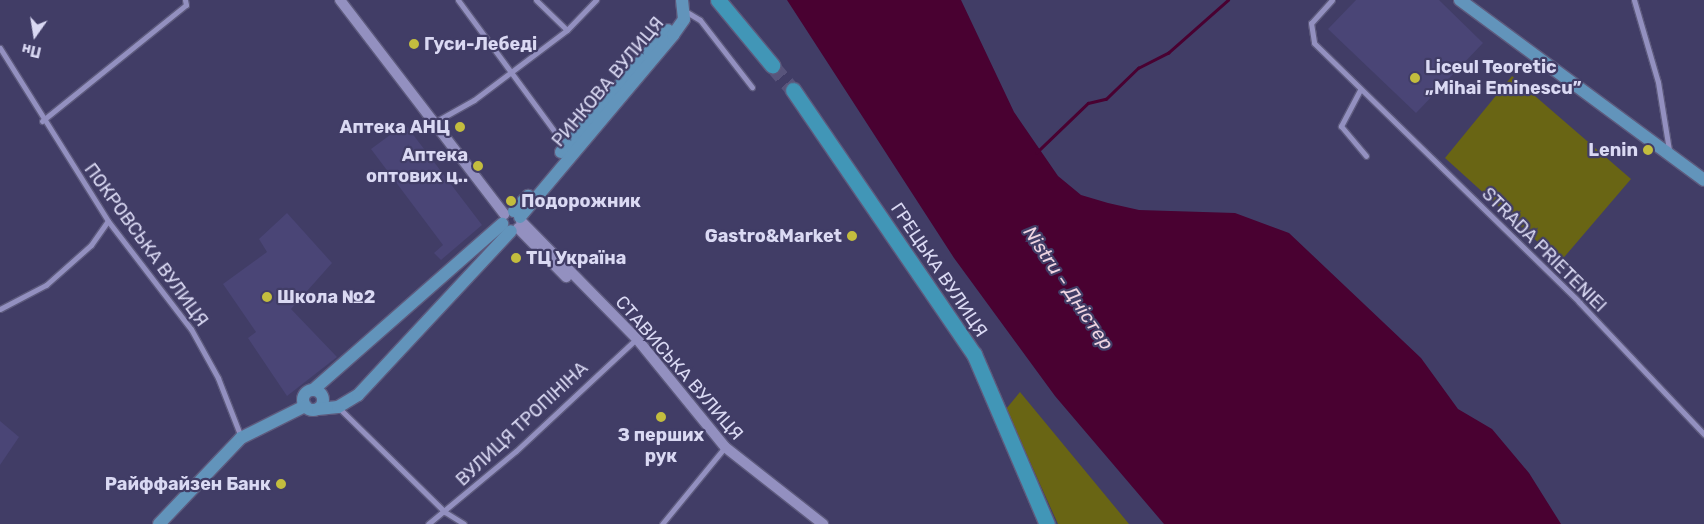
<!DOCTYPE html>
<meta charset="utf-8">
<style>
body{margin:0}
#map{position:relative;width:1704px;height:524px;overflow:hidden;background:#413d66;font-family:Rubik,sans-serif}
div>[style]{position:absolute}
.built>*{inset:0;background:#4a4576}
.green>*{inset:0;background:#696514}
.water>*{inset:0;background:#490131}
.stream>*{height:2.5px;margin:-1.25px;padding:0 1.25px;transform-origin:1.25px;border-radius:1.25px;background:#490131}
.highway-tunnel>*{height:15px;margin-top:-7.5px;transform-origin:0;background:repeating-linear-gradient(90deg,#58547b 0 15px,transparent 0 23px)}
.roads{filter:drop-shadow(1px 0 #5d5a7d) drop-shadow(-1px 0 #5d5a7d) drop-shadow(0 1px #5d5a7d) drop-shadow(0 -1px #5d5a7d)}
.street>*{height:5px;margin:-2.5px;padding:0 2.5px;transform-origin:2.5px;border-radius:2.5px;background:#9390c0}
.secondary>*{height:10px;margin:-5px;padding:0 5px;transform-origin:5px;border-radius:5px;background:#9390c0}
.primary>*{height:12px;margin:-6px;padding:0 6px;transform-origin:6px;border-radius:6px;background:#6294bb}
.primary>.ring{margin:-6px;padding:0;box-sizing:content-box;background:none;border:12px solid #6294bb;border-radius:50%}
.highway>*{height:15px;margin:-7.5px;padding:0 7.5px;transform-origin:7.5px;border-radius:7.5px;background:#4196b7}
.dots>*{width:14px;height:14px;translate:-50% -50%;box-sizing:border-box;border:2px solid #413d66;border-radius:50%}
span{translate:-50% -50%;white-space:nowrap;text-align:center;line-height:1.15;-webkit-text-stroke:4.5px #413d66;paint-order:stroke}
.poi-label{font-size:18px;color:#dad9f3;font-weight:700}
.left{translate:0 -50%;text-align:left}
.right{translate:-100% -50%;text-align:right}
.street-label{font-size:18px;color:#dad9f3}
.water-label{font-size:19px;color:#efd4e1;font-style:italic}
.north{position:absolute;left:10px;top:10px;width:50px;height:50px;-webkit-text-stroke:4px #413d66;paint-order:stroke;rotate:193deg;font-size:14px;font-weight:700;line-height:20px;text-align:center;color:#dad9f3}
.north::after{content:'';display:block;margin:auto;width:18px;height:22px;background:#dad9f3;clip-path:polygon(50% 0,100% 100%,50% 72%,0 100%)}
</style>
<div id="map">
<div class="built">
<div style="clip-path:polygon(1356px 0,1439px 0,1483px 43px,1416px 113px,1328px 29px)"></div>
<div style="clip-path:polygon(405px 124px,482px 225px,441px 260px,434px 253px,443px 245px,371px 149px)"></div>
<div style="clip-path:polygon(287px 213px,332px 263px,291px 309px,337px 357px,287px 396px,248px 338px,256px 332px,223px 284px,267px 252px,259px 239px)"></div>
<div style="clip-path:polygon(0 421px,19px 437px,0 465px)"></div>
</div>
<div class="green">
<div style="clip-path:polygon(1512px 76px,1631px 179px,1560px 262px,1445px 158px)"></div>
<div style="clip-path:polygon(1020px 392px,1129px 524px,1058px 524px,1006px 409px)"></div>
</div>
<div class="water">
<div style="clip-path:polygon(787px 0,961px 0,1014px 112px,1058px 176px,1081px 195px,1108px 203px,1139px 210px,1235px 213px,1289px 233px,1421px 358px,1458px 409px,1492px 429px,1529px 473px,1561px 524px,1164px 524px,1055px 396px,954px 258px)"></div>
</div>
<div class="stream">
<div style="left:1036px;top:153px;width:72px;rotate:-43.9deg"></div>
<div style="left:1088px;top:103px;width:18px;rotate:-13deg"></div>
<div style="left:1106px;top:99px;width:45px;rotate:-44.1deg"></div>
<div style="left:1138px;top:68px;width:34px;rotate:-27deg"></div>
<div style="left:1168px;top:53px;width:80px;rotate:-41.5deg"></div>
</div>
<div class="highway-tunnel">
<div style="left:772px;top:65px;width:33px;rotate:50deg"></div>
</div>
<div class="roads">
<div class="street">
<div style="left:458px;top:0;width:182px;rotate:53.7deg"></div>
<div style="left:536px;top:0;width:43px;rotate:44.1deg"></div>
<div style="left:1332px;top:0;width:31px;rotate:132deg"></div>
<div style="left:1311px;top:23px;width:20px;rotate:81deg"></div>
<div style="left:1314px;top:43px;width:371px;rotate:44.3deg"></div>
<div style="left:1579px;top:302px;width:182px;rotate:46.6deg"></div>
<div style="left:1634px;top:0;width:85px;rotate:73.7deg"></div>
<div style="left:1658px;top:82px;width:69px;rotate:80.8deg"></div>
<div style="left:685px;top:11px;width:17px;rotate:31deg"></div>
<div style="left:700px;top:20px;width:85px;rotate:52.2deg"></div>
<div style="left:0;top:48px;width:204px;rotate:58deg"></div>
<div style="left:108px;top:221px;width:136px;rotate:52.5deg"></div>
<div style="left:191px;top:329px;width:56px;rotate:61.1deg"></div>
<div style="left:218px;top:378px;width:63px;rotate:68.7deg"></div>
<div style="left:1360px;top:90px;width:41px;rotate:117.8deg"></div>
<div style="left:1341px;top:126px;width:39px;rotate:50deg"></div>
<div style="left:42px;top:121px;width:185px;rotate:-38.9deg"></div>
<div style="left:186px;top:5px;width:5px;rotate:-101deg"></div>
<div style="left:433px;top:123px;width:47px;rotate:-29.3deg"></div>
<div style="left:474px;top:100px;width:116px;rotate:-37deg"></div>
<div style="left:567px;top:30px;width:42px;rotate:-46deg"></div>
<div style="left:0;top:309px;width:52px;rotate:-27.6deg"></div>
<div style="left:46px;top:285px;width:60px;rotate:-41.6deg"></div>
<div style="left:91px;top:245px;width:29px;rotate:-55deg"></div>
<div style="left:338px;top:407px;width:150px;rotate:44.5deg"></div>
<div style="left:445px;top:512px;width:22px;rotate:32deg"></div>
<div style="left:428px;top:524px;width:114px;rotate:-39.7deg"></div>
<div style="left:516px;top:451px;width:160px;rotate:-43deg"></div>
<div style="left:662px;top:524px;width:99px;rotate:-50.7deg"></div>
</div>
<div class="secondary">
<div style="left:340px;top:0;width:270px;rotate:52.5deg"></div>
<div style="left:521px;top:221px;width:165px;rotate:45.5deg"></div>
<div style="left:637px;top:339px;width:139px;rotate:50.8deg"></div>
<div style="left:725px;top:447px;width:125px;rotate:38.2deg"></div>
<div style="left:518px;top:228px;width:69px;rotate:45.6deg"></div>
</div>
<div class="primary">
<div style="left:1460px;top:0;width:303px;rotate:36.4deg"></div>
<div style="left:561px;top:152px;width:162px;rotate:-48.7deg"></div>
<div style="left:514px;top:211px;width:21px;rotate:-47deg"></div>
<div style="left:520px;top:217px;width:238px;rotate:-49.9deg"></div>
<div style="left:673px;top:35px;width:19px;rotate:-55deg"></div>
<div style="left:684px;top:19px;width:19px;rotate:-96deg"></div>
<div class="ring" style="left:303px;top:390px;width:8px;height:8px"></div>
<div style="left:313px;top:390px;width:252px;rotate:-41.3deg"></div>
<div style="left:318px;top:409px;width:20px;rotate:-6deg"></div>
<div style="left:338px;top:407px;width:23px;rotate:-31deg"></div>
<div style="left:358px;top:395px;width:224px;rotate:-47deg"></div>
<div style="left:159px;top:524px;width:119px;rotate:-46.4deg"></div>
<div style="left:241px;top:438px;width:72px;rotate:-26.6deg"></div>
</div>
<div class="highway">
<div style="left:718px;top:0;width:85px;rotate:50.3deg"></div>
<div style="left:793px;top:90px;width:320px;rotate:55.6deg"></div>
<div style="left:974px;top:354px;width:185px;rotate:66.8deg"></div>
</div>
</div>
<div class="dots">
<div style="left:414px;top:44px;background:#c3bd3e"></div>
<div style="left:1415px;top:78px;background:#c3bd3e"></div>
<div style="left:460px;top:127px;background:#c3bd3e"></div>
<div style="left:1648px;top:150px;background:#c3bd3e"></div>
<div style="left:478px;top:166px;background:#c3bd3e"></div>
<div style="left:511px;top:201px;background:#c3bd3e"></div>
<div style="left:852px;top:236px;background:#c3bd3e"></div>
<div style="left:516px;top:258px;background:#c3bd3e"></div>
<div style="left:267px;top:297px;background:#c3bd3e"></div>
<div style="left:661px;top:417px;background:#c3bd3e"></div>
<div style="left:281px;top:484px;background:#c3bd3e"></div>
</div>
<div class="poi-label">
<span class="left" style="left:424px;top:44px">Гуси-Лебеді</span>
<span class="left" style="left:1425px;top:78px">Liceul Teoretic<br>„Mihai Eminescu”</span>
<span class="right" style="left:450px;top:127px">Аптека АНЦ</span>
<span class="right" style="left:1638px;top:150px">Lenin</span>
<span class="right" style="left:468px;top:166px">Аптека<br>оптових ц..</span>
<span class="left" style="left:521px;top:201px">Подорожник</span>
<span class="right" style="left:842px;top:236px">Gastro&amp;Market</span>
<span class="left" style="left:526px;top:258px">ТЦ Україна</span>
<span class="left" style="left:277px;top:297px">Школа №2</span>
<span style="left:661px;top:446px">З перших<br>рук</span>
<span class="right" style="left:271px;top:484px">Райффайзен Банк</span>
</div>
<div class="street-label">
<span style="left:608px;top:82px;rotate:-50deg">РИНКОВА ВУЛИЦЯ</span>
<span style="left:146px;top:245px;rotate:54deg">ПОКРОВСЬКА ВУЛИЦЯ</span>
<span style="left:1544px;top:250px;rotate:45deg">STRADA PRIETENIEI</span>
<span style="left:939px;top:270px;rotate:56deg">ГРЕЦЬКА ВУЛИЦЯ</span>
<span style="left:679px;top:368px;rotate:49deg">СТАВИСЬКА ВУЛИЦЯ</span>
<span style="left:522px;top:424px;rotate:-43deg">ВУЛИЦЯ ТРОПІНІНА</span>
</div>
<div class="water-label">
<span style="left:1068px;top:288px;rotate:56deg">Nistru - Дністер</span>
</div>
<div class="north">Пн</div>
</div>
